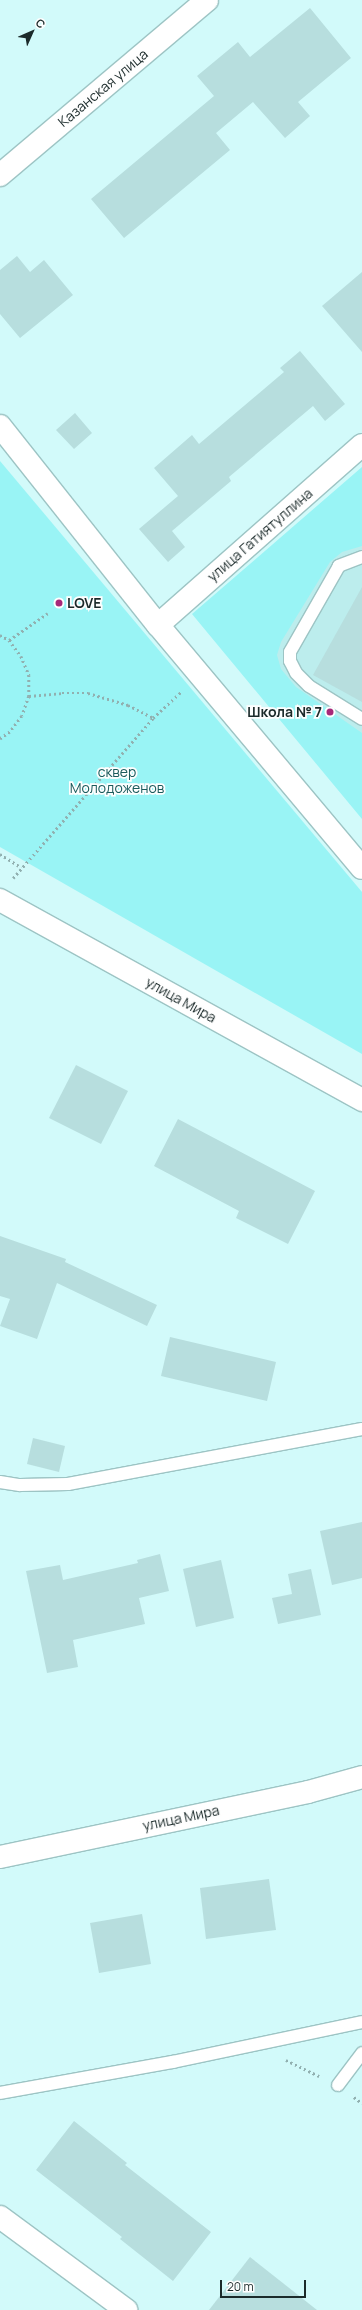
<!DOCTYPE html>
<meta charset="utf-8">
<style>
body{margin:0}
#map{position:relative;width:362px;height:2310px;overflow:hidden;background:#d2fafa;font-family:Manrope,sans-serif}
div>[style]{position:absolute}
.built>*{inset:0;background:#bceded}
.green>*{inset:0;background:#99f4f5}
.building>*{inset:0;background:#b7dede}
.path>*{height:2.5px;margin-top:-1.25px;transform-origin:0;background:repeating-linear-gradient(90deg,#91b0b0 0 2px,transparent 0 5px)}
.roads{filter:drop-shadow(1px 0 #9dc4c4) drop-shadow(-1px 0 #9dc4c4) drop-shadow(0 1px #9dc4c4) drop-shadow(0 -1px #9dc4c4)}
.lane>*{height:12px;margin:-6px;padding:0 6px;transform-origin:6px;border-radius:6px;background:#fff}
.street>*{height:22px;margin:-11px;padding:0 11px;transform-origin:11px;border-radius:11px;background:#fff}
.dots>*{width:11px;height:11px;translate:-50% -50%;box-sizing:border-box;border:2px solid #fefefe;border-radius:50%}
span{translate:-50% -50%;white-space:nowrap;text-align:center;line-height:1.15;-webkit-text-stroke:3.5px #fefefe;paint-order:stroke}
.street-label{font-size:14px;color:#1b2a2a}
.poi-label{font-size:14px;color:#1b2a2a;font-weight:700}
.left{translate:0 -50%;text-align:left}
.right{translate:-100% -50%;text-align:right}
.park-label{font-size:14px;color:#1a5b5c}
.north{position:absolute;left:12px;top:12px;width:40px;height:40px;-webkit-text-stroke:3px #fefefe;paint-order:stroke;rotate:45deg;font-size:11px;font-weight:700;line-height:16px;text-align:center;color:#1b2a2a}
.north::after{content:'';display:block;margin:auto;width:14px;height:18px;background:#1b2a2a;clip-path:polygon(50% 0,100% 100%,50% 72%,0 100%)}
.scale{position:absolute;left:220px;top:2280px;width:86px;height:18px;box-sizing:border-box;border:2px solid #1b2a2a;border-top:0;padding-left:5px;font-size:12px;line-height:14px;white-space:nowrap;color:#1b2a2a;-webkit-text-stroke:3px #fefefe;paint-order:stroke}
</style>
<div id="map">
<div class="built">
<div style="clip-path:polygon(362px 515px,362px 792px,233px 632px)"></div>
</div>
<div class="green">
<div style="clip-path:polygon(0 461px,362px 892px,362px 1054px,0 847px)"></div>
<div style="clip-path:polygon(362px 467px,362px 546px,342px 552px,330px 562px,281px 642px,277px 655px,281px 669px,296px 687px,362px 733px,362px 819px,192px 614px)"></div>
</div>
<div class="building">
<div style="clip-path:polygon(310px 8px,351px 58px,298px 102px,310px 116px,285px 138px,253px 102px,216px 133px,230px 150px,124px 238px,91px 199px,214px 96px,197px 76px,238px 42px,250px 57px)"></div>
<div style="clip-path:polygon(17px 256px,30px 272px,44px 260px,73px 295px,20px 338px,0 314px,0 270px)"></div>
<div style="clip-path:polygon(362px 272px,362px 352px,322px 306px)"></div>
<div style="clip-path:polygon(300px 351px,345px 404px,325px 421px,313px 406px,229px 477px,231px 481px,172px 531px,185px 547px,168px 562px,139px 529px,178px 496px,154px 468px,192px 435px,199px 444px,284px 372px,280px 368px)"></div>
<div style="clip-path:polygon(75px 413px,92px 433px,74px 449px,56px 430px)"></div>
<div style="clip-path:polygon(362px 587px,362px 702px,313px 675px)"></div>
<div style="clip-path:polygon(76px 1065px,128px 1091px,101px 1144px,49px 1118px)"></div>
<div style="clip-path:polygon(178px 1119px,315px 1191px,288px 1244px,236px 1218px,239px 1211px,154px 1166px)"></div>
<div style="clip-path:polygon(0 1236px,66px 1259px,65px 1262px,157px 1305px,147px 1326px,57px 1283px,37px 1339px,0 1326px,10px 1299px,0 1296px)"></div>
<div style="clip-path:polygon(170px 1337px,276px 1362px,267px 1401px,161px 1376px)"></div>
<div style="clip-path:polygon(33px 1438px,65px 1446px,59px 1472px,27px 1464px)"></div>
<div style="clip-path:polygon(362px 1522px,362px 1578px,332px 1585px,320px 1531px)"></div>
<div style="clip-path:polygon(160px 1554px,169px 1591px,139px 1598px,145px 1624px,73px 1640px,78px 1667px,47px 1673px,26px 1571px,60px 1565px,63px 1580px,138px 1563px,137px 1560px)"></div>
<div style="clip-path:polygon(221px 1560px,234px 1618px,196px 1627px,183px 1569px)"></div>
<div style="clip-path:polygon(311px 1569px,321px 1615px,278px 1624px,272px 1598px,292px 1594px,288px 1574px)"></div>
<div style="clip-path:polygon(269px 1879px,276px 1930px,206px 1939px,200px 1888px)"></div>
<div style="clip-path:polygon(142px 1914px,151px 1964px,99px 1973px,90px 1923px)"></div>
<div style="clip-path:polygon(74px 2121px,127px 2163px,125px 2165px,211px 2232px,173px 2281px,120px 2239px,122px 2237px,36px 2170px)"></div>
<div style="clip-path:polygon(250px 2257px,317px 2310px,209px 2310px)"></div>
</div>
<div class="path">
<div style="left:0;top:635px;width:10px;rotate:29deg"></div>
<div style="left:9px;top:640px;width:20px;rotate:53deg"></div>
<div style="left:21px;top:656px;width:21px;rotate:67deg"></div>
<div style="left:29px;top:675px;width:21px;rotate:90deg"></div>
<div style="left:29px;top:696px;width:21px;rotate:109deg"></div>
<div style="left:22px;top:716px;width:20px;rotate:127deg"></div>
<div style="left:10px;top:732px;width:12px;rotate:145deg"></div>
<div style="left:9px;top:640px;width:47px;rotate:-34.7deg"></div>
<div style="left:29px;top:696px;width:33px;rotate:-5deg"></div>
<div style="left:62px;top:693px;width:26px"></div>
<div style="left:88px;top:693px;width:42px;rotate:16.7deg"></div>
<div style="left:128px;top:705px;width:28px;rotate:27deg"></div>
<div style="left:0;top:854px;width:25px;rotate:32deg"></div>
<div style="left:13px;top:878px;width:213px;rotate:-48.8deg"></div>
<div style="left:153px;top:718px;width:38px;rotate:-43deg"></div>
<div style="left:286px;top:2060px;width:37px;rotate:26deg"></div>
<div style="left:354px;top:2097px;width:10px;rotate:37deg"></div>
</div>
<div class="roads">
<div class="lane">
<div style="left:362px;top:557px;width:25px;rotate:159deg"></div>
<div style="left:339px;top:566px;width:99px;rotate:119.7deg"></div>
<div style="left:290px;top:652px;width:9px;rotate:90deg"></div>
<div style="left:290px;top:661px;width:13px;rotate:63deg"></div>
<div style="left:296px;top:673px;width:18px;rotate:45deg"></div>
<div style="left:309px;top:686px;width:62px;rotate:31.9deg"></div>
<div style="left:0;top:1482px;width:20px;rotate:9deg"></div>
<div style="left:20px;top:1485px;width:48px;rotate:-1.2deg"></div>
<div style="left:68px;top:1484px;width:299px;rotate:-10.6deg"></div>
<div style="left:338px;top:2085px;width:40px;rotate:-53deg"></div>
<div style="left:0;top:2093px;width:176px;rotate:-10.2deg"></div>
<div style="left:173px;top:2062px;width:193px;rotate:-11.9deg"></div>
</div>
<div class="street">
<div style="left:0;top:175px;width:271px;rotate:-40.2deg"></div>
<div style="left:0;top:426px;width:254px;rotate:51.6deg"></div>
<div style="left:158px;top:625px;width:317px;rotate:50deg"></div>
<div style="left:158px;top:625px;width:272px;rotate:-41.4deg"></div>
<div style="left:0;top:900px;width:414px;rotate:28.9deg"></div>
<div style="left:0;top:1857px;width:315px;rotate:-11.9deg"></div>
<div style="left:308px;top:1792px;width:56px;rotate:-15.5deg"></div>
<div style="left:0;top:2217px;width:157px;rotate:36.4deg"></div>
</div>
</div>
<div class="dots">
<div style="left:59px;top:603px;background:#a72979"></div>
<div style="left:330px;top:712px;background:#a72979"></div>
</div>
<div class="street-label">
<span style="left:103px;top:88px;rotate:-40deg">Казанская улица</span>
<span style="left:260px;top:535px;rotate:-41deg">улица Гатиятуллина</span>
<span style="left:181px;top:1000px;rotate:29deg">улица Мира</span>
<span style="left:181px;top:1818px;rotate:-12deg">улица Мира</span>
</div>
<div class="poi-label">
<span class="left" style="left:67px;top:603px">LOVE</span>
<span class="right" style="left:322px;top:712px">Школа № 7</span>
</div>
<div class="park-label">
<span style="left:117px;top:780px">сквер<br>Молодоженов</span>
</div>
<div class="north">С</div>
<div class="scale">20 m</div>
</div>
